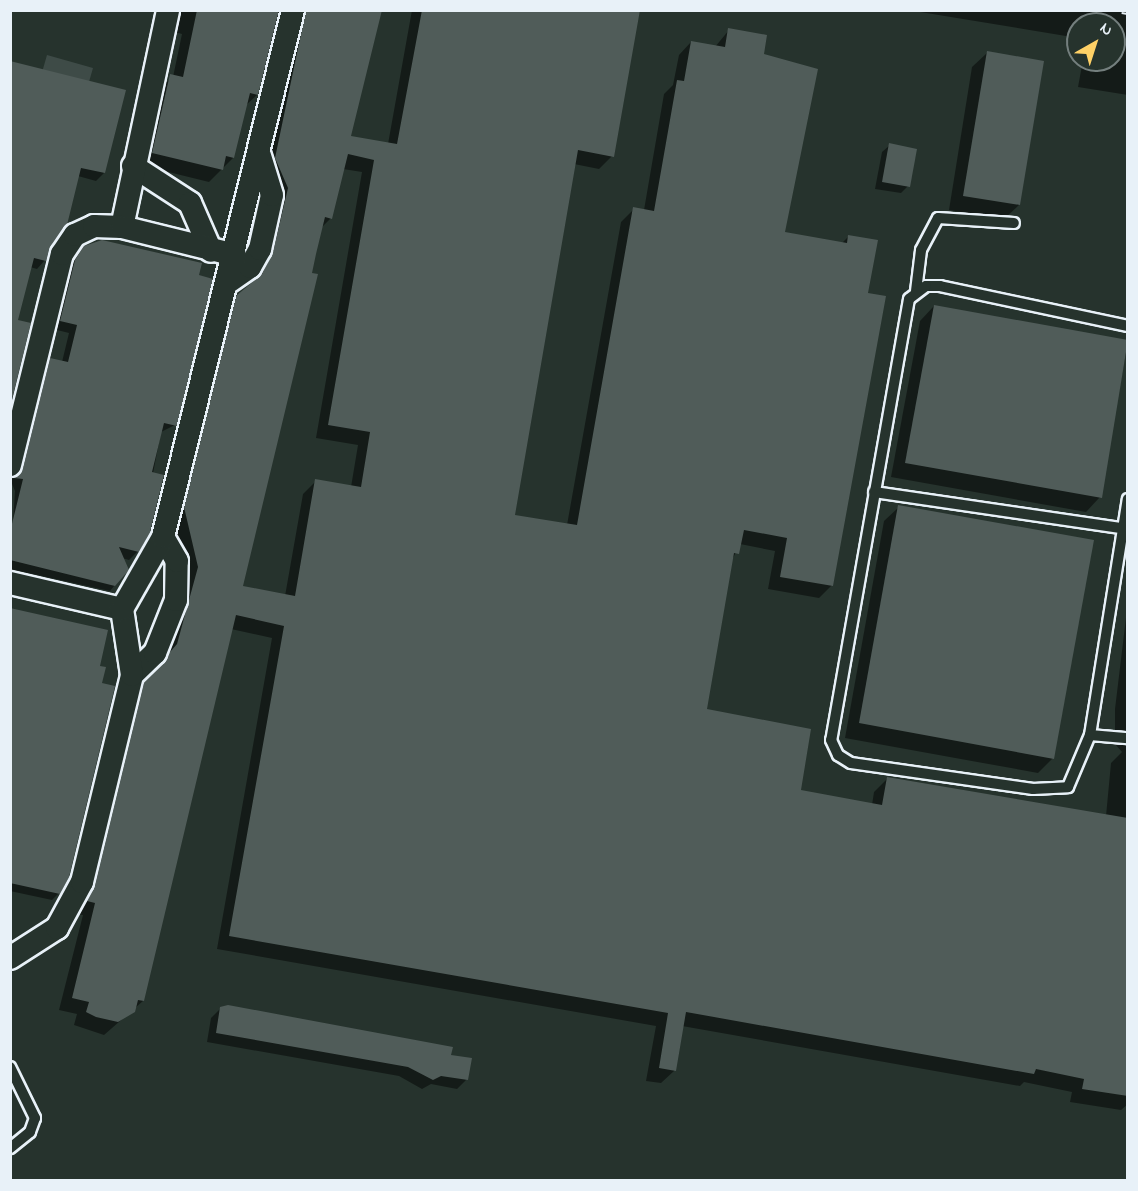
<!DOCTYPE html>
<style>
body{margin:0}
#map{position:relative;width:1138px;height:1191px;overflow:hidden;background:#26332d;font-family:"Indie Flower",sans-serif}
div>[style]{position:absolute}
.green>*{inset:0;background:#3e4b47}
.shadow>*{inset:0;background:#0007}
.building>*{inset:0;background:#505c59}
.roads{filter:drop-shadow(2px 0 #e8f1f8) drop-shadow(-2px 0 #e8f1f8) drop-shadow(0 2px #e8f1f8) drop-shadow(0 -2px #e8f1f8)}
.lane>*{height:10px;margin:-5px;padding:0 5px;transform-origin:5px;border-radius:5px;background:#26332d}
.street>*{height:22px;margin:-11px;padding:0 11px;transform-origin:11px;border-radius:11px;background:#26332d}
.rail>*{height:7px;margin-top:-3.5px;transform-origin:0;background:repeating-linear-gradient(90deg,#26332d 0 14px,#e8f1f8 0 28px);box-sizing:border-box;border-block:2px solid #e8f1f8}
span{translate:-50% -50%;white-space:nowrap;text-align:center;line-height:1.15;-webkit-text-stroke:5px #26332d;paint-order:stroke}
.frame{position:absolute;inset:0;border:12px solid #e8f1f8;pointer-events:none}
.north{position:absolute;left:1066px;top:12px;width:60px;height:60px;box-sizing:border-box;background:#26332d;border:2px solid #747f7e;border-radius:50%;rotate:39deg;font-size:16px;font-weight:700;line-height:24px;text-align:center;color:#e8f1f8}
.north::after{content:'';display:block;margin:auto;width:21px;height:27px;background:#ffd166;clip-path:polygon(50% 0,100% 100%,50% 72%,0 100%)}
</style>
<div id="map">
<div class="green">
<div style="clip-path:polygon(47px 55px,93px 68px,68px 155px,22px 142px)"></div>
</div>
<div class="shadow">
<div style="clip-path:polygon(176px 10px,281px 10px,257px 95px,245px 106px,233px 158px,209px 182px,140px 165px,158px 89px,173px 77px,182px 34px,171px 31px)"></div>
<div style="clip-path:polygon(evenodd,284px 10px,375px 10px,349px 138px,388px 144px,412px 10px,627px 10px,612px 156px,599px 169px,574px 164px,513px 516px,567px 525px,621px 222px,634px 209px,644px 210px,664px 94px,673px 85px,679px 55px,691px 42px,715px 47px,729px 30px,763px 55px,783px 234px,841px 244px,849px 236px,867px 294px,832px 585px,819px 598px,768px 589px,775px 551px,740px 544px,732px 560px,705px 710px,799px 791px,872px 805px,874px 792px,887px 779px,1106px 816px,1111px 763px,1122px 752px,1115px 744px,1115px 709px,1128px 601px,1128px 1104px,1121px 1110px,1070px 1102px,1072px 1092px,1024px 1082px,1020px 1086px,682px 1026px,674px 1071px,661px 1083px,646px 1081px,656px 1026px,217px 949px,272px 638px,231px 629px,143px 1001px,104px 1035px,74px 1025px,77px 1014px,59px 1010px,83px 915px,75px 914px,132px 697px,165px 659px,185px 581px,172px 521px,224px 311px,257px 277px,275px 202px,263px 172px,284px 10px,343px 169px,362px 172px,316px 438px,358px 445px,351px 487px,316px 481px,303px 494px,285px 596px,242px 587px,320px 229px,331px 218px,343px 169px)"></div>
<div style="clip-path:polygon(908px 10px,1128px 10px,1128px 95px,1078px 87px,1083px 60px,1114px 60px,1114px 24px,1078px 24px,1078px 38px)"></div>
<div style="clip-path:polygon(987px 53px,1019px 205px,1004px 219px,949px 210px,972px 67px)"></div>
<div style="clip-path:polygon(10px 63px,104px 173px,96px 181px,78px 176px,45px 260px,37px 269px,30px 267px,16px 321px)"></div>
<div style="clip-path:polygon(890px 145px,908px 186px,901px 193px,875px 189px,882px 152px)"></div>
<div style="clip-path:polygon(85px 247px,175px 425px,161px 432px,138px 551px,129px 560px,122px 558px,127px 570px,110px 591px,10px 569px,15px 491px,10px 479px,15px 478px,43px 368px,51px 360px,62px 362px,69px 333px,53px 329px,67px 269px)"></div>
<div style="clip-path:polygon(934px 306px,1128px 341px,1100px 497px,1086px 512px,891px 477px,920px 321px)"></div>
<div style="clip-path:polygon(899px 507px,1053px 758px,1038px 773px,845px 738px,884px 521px)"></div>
<div style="clip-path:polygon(10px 597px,59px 893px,52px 900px,10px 891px)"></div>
<div style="clip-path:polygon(221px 1008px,449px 1056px,466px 1080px,457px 1089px,431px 1084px,422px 1089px,399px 1076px,207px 1042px,211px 1018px)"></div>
</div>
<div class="building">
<div style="clip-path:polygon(197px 10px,279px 10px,258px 95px,250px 93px,234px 158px,226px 156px,223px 170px,152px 153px,170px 74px,183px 77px)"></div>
<div style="clip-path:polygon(evenodd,306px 10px,382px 10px,351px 136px,397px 144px,422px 10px,640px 10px,614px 157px,578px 150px,515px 515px,577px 525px,633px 207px,654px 211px,677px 80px,684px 81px,691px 41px,725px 47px,728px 28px,767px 35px,764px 54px,818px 69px,785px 232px,847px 243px,848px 235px,878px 240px,868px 293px,886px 296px,833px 586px,780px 577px,787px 538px,744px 530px,739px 554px,734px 553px,707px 709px,811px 729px,801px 790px,882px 805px,887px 777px,1128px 818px,1128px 1096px,1082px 1089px,1084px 1079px,1036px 1069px,1034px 1074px,686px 1012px,676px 1071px,659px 1068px,668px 1013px,229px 936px,284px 626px,236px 615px,144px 1001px,138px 1000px,135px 1012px,118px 1022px,96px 1017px,86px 1012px,89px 1002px,72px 998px,95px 903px,87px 901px,144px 682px,177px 644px,198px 567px,184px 507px,236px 296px,262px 274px,273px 252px,288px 188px,275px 158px,306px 10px,348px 154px,374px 160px,328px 425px,370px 432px,361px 487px,315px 479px,295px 596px,243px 586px,318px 274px,312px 273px,316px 254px,325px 217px,332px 219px,348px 154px)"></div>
<div style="clip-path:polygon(987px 51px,1044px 61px,1020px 205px,963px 196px)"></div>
<div style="clip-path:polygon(10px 61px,126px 90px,105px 173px,81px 168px,67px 225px,46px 261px,34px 258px,18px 320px,31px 323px,10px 407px)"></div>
<div style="clip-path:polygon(889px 143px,917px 149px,910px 187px,882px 182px)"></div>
<div style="clip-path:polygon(102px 240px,202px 263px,199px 275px,213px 279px,177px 426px,164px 423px,152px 472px,164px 475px,150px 532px,139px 552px,119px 547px,129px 570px,115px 586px,10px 560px,10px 532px,23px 479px,14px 478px,23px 468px,50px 358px,68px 362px,77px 325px,60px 321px,75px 260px,84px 246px)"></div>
<div style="clip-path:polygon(934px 305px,1128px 340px,1102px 498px,905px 463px)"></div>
<div style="clip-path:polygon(898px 505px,1094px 540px,1054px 759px,859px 723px)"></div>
<div style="clip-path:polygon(10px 608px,108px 630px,100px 666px,106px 667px,102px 683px,115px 686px,69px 877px,60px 894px,10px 883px)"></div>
<div style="clip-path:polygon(228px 1005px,453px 1047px,451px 1055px,472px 1058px,468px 1080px,441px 1076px,433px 1080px,408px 1067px,216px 1033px,220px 1007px)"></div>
</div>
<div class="roads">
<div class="lane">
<div style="left:916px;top:291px;width:41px;rotate:-83deg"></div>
<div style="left:921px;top:250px;width:36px;rotate:-62deg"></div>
<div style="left:938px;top:218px;width:76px;rotate:3.8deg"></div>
<div style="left:1128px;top:326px;width:192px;rotate:-168deg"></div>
<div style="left:940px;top:286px;width:14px;rotate:180deg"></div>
<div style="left:926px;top:286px;width:21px;rotate:143deg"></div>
<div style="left:909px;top:299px;width:448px;rotate:100deg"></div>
<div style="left:831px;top:740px;width:17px;rotate:65deg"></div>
<div style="left:838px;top:755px;width:15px;rotate:32deg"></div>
<div style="left:851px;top:763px;width:184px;rotate:8.1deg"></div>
<div style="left:1033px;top:789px;width:35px;rotate:-3deg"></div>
<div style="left:1068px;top:787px;width:56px;rotate:-67.1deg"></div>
<div style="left:1090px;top:735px;width:239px;rotate:-80.9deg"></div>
<div style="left:874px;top:492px;width:251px;rotate:8.3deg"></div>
<div style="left:1090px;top:735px;width:38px;rotate:5deg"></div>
<div style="left:10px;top:1067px;width:57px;rotate:63.9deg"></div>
<div style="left:35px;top:1118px;width:15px;rotate:110deg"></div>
<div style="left:30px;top:1132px;width:26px;rotate:141deg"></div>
</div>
<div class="street">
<div style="left:133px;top:166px;width:68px;rotate:33deg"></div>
<div style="left:190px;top:203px;width:52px;rotate:66.4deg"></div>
<div style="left:122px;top:227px;width:222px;rotate:-78deg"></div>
<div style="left:227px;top:283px;width:28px;rotate:-35deg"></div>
<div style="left:250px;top:267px;width:21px;rotate:-61deg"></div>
<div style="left:260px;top:249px;width:55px;rotate:-77.5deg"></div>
<div style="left:272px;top:195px;width:41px;rotate:-107.1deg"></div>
<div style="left:10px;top:465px;width:217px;rotate:-76.2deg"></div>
<div style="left:62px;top:254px;width:23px;rotate:-56deg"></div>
<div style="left:75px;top:235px;width:21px;rotate:-25deg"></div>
<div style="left:94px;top:226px;width:28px;rotate:2deg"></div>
<div style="left:122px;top:227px;width:116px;rotate:13.9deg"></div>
<div style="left:10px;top:583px;width:115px;rotate:13.1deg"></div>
<div style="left:132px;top:675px;width:32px;rotate:-44deg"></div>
<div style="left:155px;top:653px;width:57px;rotate:-68.4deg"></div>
<div style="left:176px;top:600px;width:39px;rotate:-89deg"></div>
<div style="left:177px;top:561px;width:28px;rotate:-120deg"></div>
<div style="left:10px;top:958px;width:56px;rotate:-32.6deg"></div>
<div style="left:57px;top:928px;width:52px;rotate:-61.5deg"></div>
<div style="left:82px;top:882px;width:213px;rotate:-76.4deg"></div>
<div style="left:132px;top:675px;width:67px;rotate:-98.6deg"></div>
<div style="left:122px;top:609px;width:83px;rotate:-60.3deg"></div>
<div style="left:163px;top:537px;width:543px;rotate:-76.14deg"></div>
</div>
</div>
<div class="rail">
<div style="left:1122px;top:10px;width:6px;rotate:9deg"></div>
</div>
<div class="frame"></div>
<div class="north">N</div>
</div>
